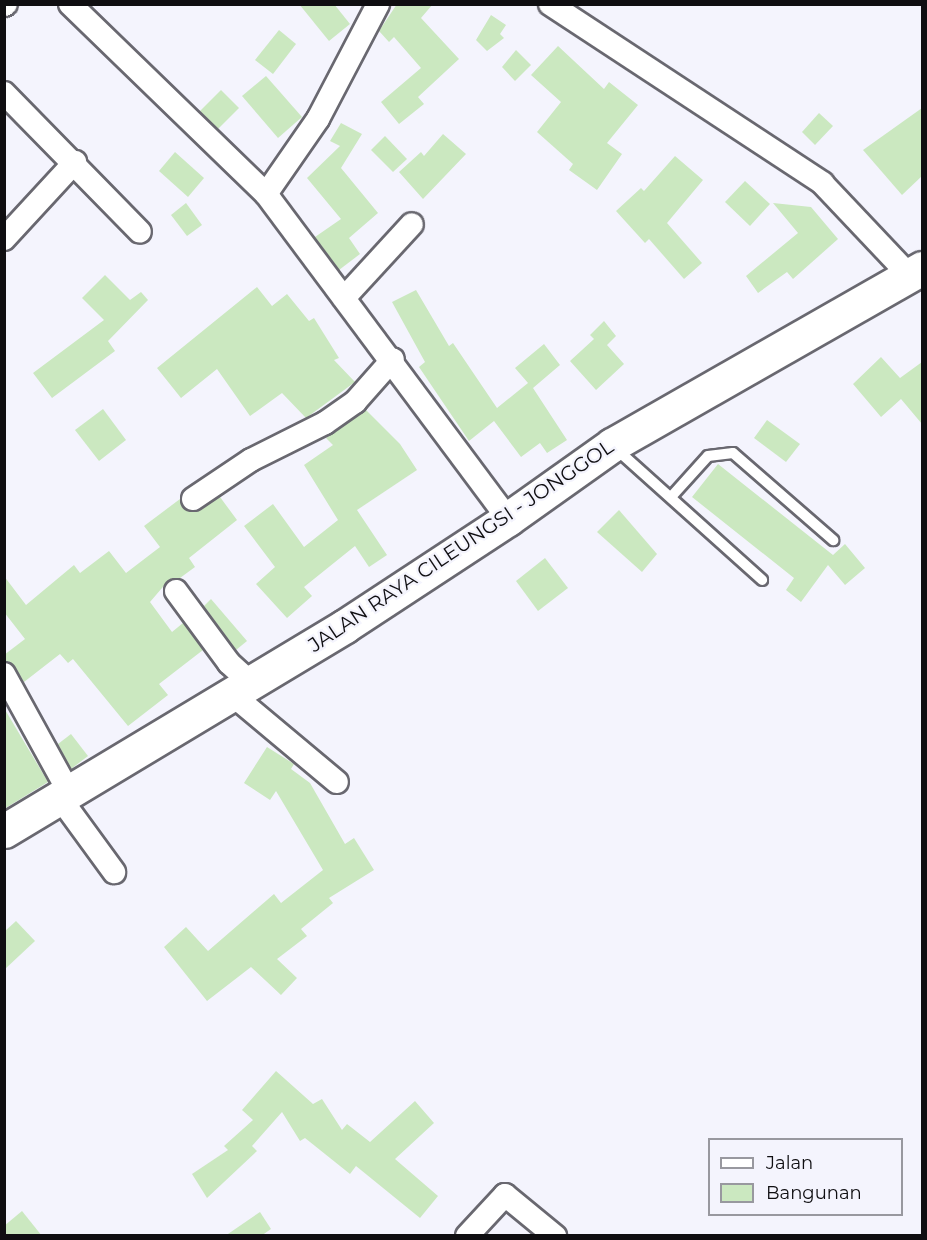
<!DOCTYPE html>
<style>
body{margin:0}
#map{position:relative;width:927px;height:1240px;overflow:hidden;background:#f4f4fd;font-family:Montserrat,sans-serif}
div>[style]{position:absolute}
.building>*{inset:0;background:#cbe8c0}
.roads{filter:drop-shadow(2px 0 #696870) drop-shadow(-2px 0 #696870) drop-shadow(0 2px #696870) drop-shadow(0 -2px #696870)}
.lane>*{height:10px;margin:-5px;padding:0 5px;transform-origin:5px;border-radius:5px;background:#fff}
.street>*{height:22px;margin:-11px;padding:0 11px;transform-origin:11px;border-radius:11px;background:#fff}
.primary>*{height:33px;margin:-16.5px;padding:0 16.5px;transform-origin:16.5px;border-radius:16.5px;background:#fff}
span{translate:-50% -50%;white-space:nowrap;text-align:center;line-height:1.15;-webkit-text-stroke:4.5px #f4f4fd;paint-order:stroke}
.street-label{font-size:20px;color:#0f0e11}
.frame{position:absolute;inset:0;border:6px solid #0f0e11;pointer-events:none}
.legend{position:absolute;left:708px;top:1138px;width:195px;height:78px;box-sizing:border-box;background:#f4f4fd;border:2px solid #98989f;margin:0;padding:8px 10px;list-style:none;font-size:18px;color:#0f0e11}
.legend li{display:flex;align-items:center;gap:12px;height:30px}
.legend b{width:30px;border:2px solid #98989f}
</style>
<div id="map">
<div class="building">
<div style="clip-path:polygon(299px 4px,334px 4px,350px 24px,329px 41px)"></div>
<div style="clip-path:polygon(397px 4px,433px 4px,421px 18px,459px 59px,418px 97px,424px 104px,399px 124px,381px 102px,421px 68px,394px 37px,389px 42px,379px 31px)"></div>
<div style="clip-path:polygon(491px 15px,506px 25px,500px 34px,504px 38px,487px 51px,476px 40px)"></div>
<div style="clip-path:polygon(279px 30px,296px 44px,273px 74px,255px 60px)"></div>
<div style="clip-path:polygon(558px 46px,604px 89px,609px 82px,638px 105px,607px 143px,622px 154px,597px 190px,569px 170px,573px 164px,537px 132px,561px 102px,531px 75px)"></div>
<div style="clip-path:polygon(516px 50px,531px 65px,515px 81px,502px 67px)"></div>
<div style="clip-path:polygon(266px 76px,302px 117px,278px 138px,242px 96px)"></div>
<div style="clip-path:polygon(221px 90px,239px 108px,218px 129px,200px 111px)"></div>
<div style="clip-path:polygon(922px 108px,922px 176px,902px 195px,863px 150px)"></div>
<div style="clip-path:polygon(819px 113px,833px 126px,815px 145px,802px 132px)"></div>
<div style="clip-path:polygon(341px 123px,362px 134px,341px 168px,378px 213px,349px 238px,360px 254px,339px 270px,315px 237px,341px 219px,307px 178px,340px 146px,330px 141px)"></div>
<div style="clip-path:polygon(443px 134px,466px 154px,423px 199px,399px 172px,421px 152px,424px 156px)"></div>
<div style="clip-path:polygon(385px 136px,407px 159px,393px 172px,371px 150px)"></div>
<div style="clip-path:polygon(175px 152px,204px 178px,188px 197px,159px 171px)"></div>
<div style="clip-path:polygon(675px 156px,703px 180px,667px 223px,702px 263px,684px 279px,649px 239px,645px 243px,616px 211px,641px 188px,644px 191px)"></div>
<div style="clip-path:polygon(745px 181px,770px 204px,750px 226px,725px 202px)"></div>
<div style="clip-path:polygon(186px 203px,202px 225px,187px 236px,171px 215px)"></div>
<div style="clip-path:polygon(773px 203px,811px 207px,838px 239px,793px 279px,787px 272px,758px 293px,746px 276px,798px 233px)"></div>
<div style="clip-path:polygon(105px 275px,130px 300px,141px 292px,148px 300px,108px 341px,115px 351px,52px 398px,33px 373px,104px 320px,82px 298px)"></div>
<div style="clip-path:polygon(257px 287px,272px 306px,287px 294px,309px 321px,314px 318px,339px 358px,334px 360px,355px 382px,306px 418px,282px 393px,250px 416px,217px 369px,181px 398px,157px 368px)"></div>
<div style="clip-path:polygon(416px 290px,449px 346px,453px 343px,497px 408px,528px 383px,515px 368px,544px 344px,560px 365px,533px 388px,567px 440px,547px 453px,540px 443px,521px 457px,494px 421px,469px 441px,419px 367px,425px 362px,392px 302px)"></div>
<div style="clip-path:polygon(604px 321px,616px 336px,607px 345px,624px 364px,596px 390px,570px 361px,594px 339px,590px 335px)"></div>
<div style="clip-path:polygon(881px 357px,900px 378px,922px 362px,922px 424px,901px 399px,881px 417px,853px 384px)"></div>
<div style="clip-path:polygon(103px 409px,126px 440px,99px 461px,75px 430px)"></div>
<div style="clip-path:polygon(366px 410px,400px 444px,417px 470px,357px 510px,387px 555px,369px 567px,355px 546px,304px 587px,312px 596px,287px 618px,256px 584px,275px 567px,244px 526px,273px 504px,304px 547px,338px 520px,304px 465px,333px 445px,326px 438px)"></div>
<div style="clip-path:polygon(767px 420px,800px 444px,786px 462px,754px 438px)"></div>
<div style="clip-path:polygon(718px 464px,833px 555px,845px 544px,865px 568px,845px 585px,828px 565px,801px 602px,786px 590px,794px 578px,692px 497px)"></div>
<div style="clip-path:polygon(220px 497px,237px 520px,189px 558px,195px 567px,180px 578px,168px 581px,150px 602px,172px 632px,183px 623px,203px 650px,159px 684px,168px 695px,128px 726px,73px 659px,68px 663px,60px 654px,24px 682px,15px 667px,4px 661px,4px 655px,25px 639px,4px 612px,4px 576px,26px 605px,74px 565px,80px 573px,109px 551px,126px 573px,160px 547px,144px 526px,180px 499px,182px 507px,193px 512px)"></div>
<div style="clip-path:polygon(619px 510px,657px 554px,642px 572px,597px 532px)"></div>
<div style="clip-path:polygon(545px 558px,568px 588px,538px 611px,516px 581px)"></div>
<div style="clip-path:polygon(211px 599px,247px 641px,236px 650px,204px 606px)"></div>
<div style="clip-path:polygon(4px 708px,48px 782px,4px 809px)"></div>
<div style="clip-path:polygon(71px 734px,88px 756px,71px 769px,58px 744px)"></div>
<div style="clip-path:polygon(267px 747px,294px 764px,291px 769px,310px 783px,345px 844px,354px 838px,374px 870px,329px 898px,333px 903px,301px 929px,307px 936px,277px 959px,297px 978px,281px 995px,251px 967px,207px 1001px,164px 947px,186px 927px,208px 951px,274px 894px,281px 903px,323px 870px,276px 791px,270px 800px,244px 783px)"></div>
<div style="clip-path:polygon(16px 921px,35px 941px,4px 970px,4px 932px)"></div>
<div style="clip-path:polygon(276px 1071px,313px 1104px,322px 1099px,342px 1130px,347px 1124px,370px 1142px,415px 1101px,434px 1123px,395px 1159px,438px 1196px,420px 1218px,356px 1166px,350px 1174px,305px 1138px,300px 1141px,282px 1112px,252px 1146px,257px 1151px,207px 1198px,192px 1174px,228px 1150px,224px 1146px,253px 1120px,242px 1110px)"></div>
<div style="clip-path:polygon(22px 1211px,42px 1236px,4px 1236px,4px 1226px)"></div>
<div style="clip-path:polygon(260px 1212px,271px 1229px,261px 1236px,225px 1236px)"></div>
</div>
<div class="roads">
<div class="lane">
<div style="left:614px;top:447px;width:199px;rotate:41.9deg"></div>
<div style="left:671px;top:497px;width:55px;rotate:-47.9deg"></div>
<div style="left:708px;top:456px;width:25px;rotate:-7deg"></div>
<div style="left:733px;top:453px;width:133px;rotate:41deg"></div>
</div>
<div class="street">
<div style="left:70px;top:4px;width:273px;rotate:44.1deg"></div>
<div style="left:266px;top:194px;width:405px;rotate:53.3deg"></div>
<div style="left:550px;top:4px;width:326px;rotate:33.3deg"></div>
<div style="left:822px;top:183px;width:127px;rotate:46.6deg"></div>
<div style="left:4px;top:5px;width:2px;rotate:-27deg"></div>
<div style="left:4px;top:93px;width:194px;rotate:45.6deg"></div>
<div style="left:266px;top:194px;width:91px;rotate:-55.3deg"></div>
<div style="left:318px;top:119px;width:130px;rotate:-62.4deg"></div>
<div style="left:4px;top:239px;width:105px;rotate:-47.3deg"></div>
<div style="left:344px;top:298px;width:100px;rotate:-47.4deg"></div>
<div style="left:193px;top:499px;width:70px;rotate:-33.9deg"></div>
<div style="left:251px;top:460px;width:83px;rotate:-26.6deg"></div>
<div style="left:325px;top:423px;width:37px;rotate:-35deg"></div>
<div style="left:355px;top:402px;width:57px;rotate:-48.5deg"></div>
<div style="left:176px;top:591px;width:89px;rotate:53.6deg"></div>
<div style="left:229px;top:663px;width:30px;rotate:42deg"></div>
<div style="left:4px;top:674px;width:135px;rotate:61.2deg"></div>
<div style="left:234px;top:696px;width:134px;rotate:39.9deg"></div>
<div style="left:60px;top:798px;width:92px;rotate:53.9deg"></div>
<div style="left:467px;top:1236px;width:56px;rotate:-47.2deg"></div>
<div style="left:505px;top:1195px;width:65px;rotate:39.4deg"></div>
</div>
<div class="primary">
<div style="left:4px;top:831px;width:398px;rotate:-31deg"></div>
<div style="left:345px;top:626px;width:195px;rotate:-33.3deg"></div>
<div style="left:508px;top:519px;width:128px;rotate:-35.4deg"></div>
<div style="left:612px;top:445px;width:357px;rotate:-29.7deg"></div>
</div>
</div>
<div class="street-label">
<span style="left:461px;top:546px;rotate:-34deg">JALAN RAYA CILEUNGSI - JONGGOL</span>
</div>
<div class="frame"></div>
<ul class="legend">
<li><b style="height:8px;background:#fff"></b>Jalan</li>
<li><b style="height:16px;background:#cbe8c0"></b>Bangunan</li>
</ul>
</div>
